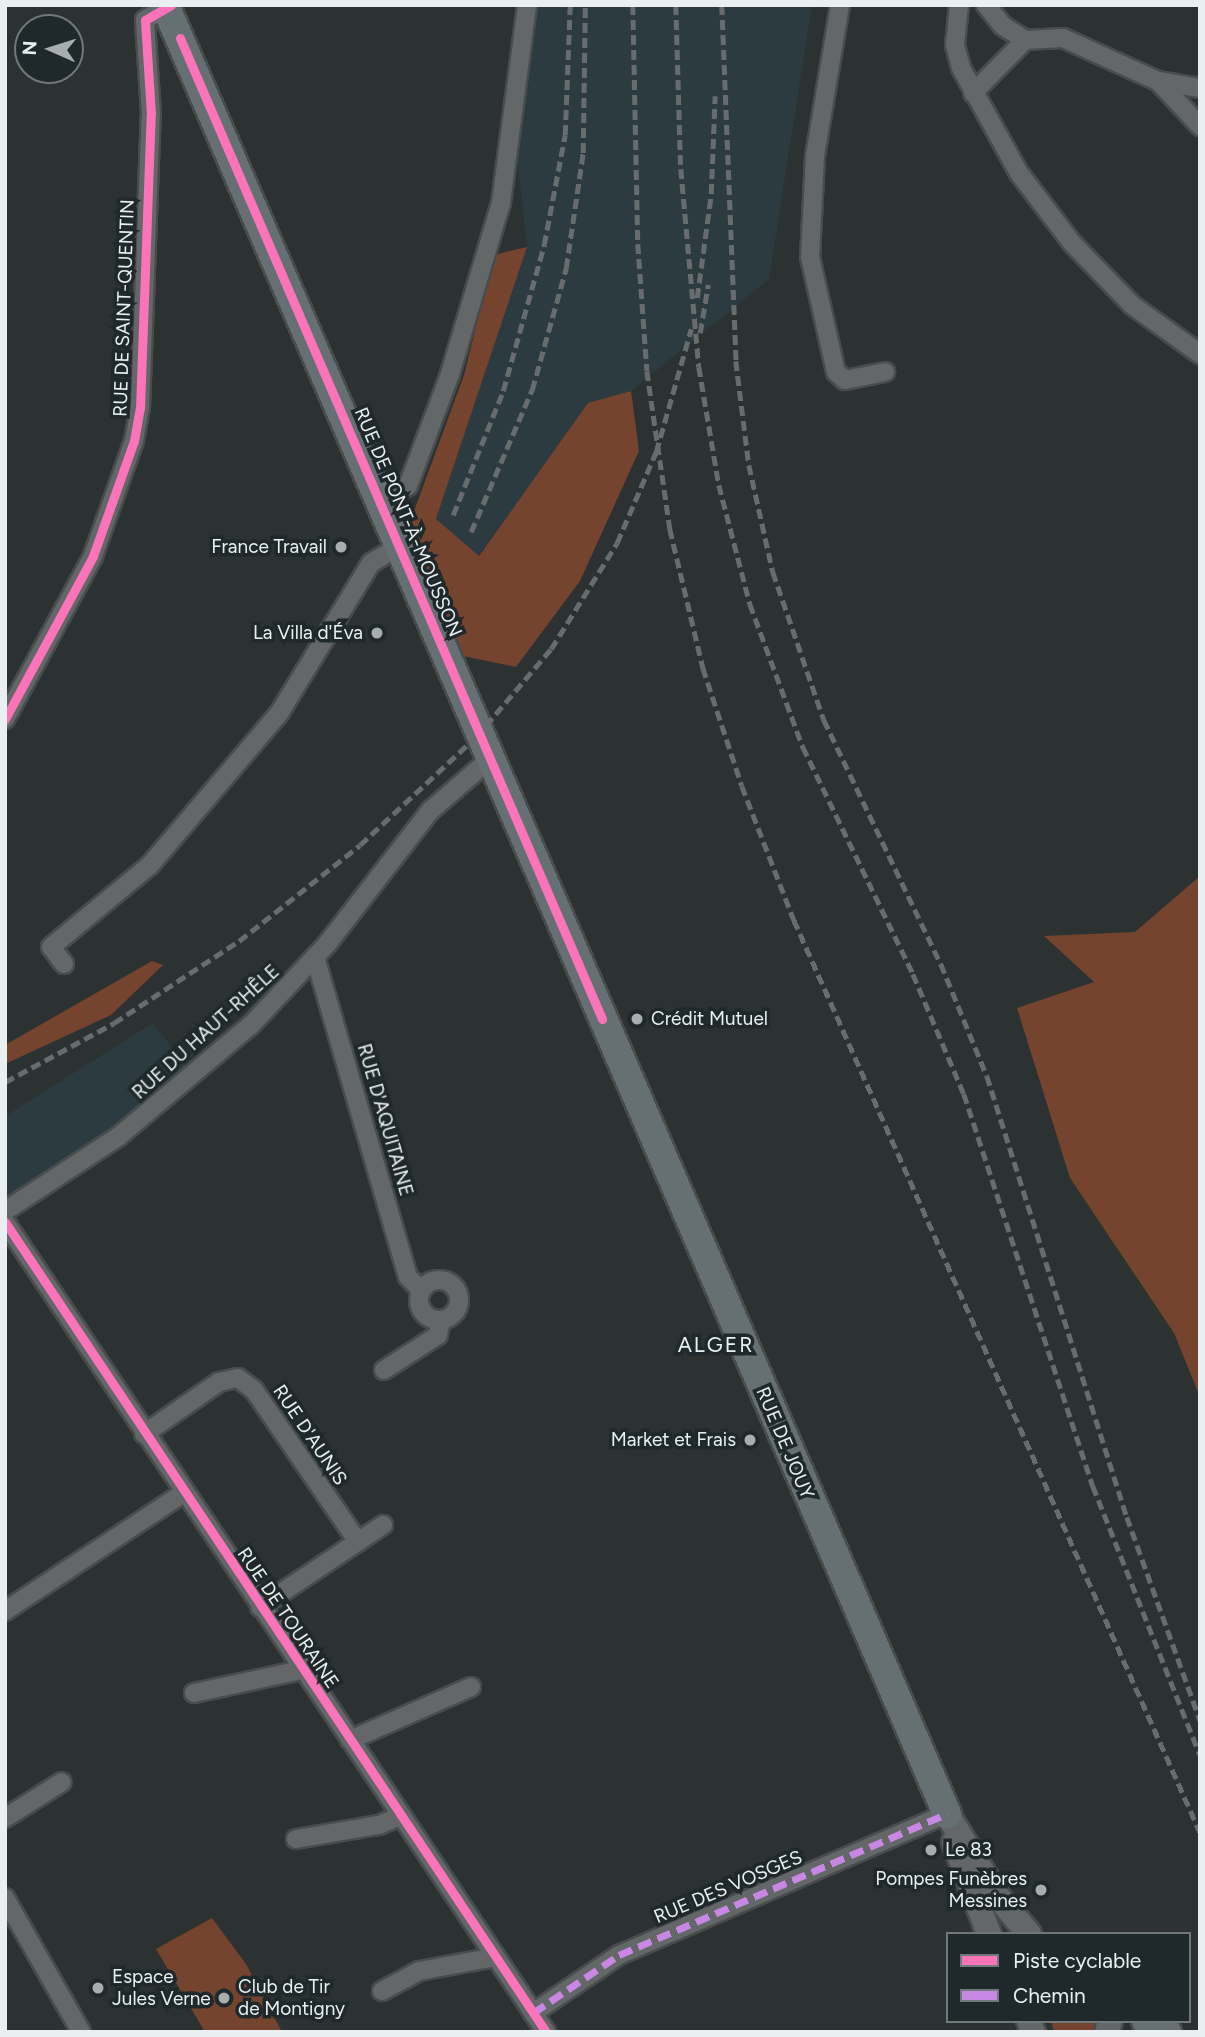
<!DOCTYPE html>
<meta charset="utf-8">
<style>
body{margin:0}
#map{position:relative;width:1205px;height:2037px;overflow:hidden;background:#2c3132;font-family:Figtree,sans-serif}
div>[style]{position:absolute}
.built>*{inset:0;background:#2c3b40}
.green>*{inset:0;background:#74442f}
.roads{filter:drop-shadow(2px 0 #484c4d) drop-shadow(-2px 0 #484c4d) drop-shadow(0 2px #484c4d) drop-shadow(0 -2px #484c4d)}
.minor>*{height:18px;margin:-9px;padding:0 9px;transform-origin:9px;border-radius:9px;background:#646768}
.minor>.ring{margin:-9px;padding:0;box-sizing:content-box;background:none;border:18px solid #646768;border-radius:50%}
.secondary>*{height:24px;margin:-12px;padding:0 12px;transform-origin:12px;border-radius:12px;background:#646768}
.primary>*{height:28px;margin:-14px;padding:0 14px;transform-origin:14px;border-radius:14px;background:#667073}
.rail>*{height:4.5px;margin-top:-2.25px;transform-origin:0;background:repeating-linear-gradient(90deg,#686c6e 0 10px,transparent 0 15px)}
.quiet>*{height:7px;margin-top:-3.5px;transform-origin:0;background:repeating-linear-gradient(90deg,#c787e3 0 14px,transparent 0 21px)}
.cycleway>*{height:9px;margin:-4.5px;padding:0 4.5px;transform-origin:4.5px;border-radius:4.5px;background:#fb73b8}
.dots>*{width:19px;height:19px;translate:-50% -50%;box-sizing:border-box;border:4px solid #1f292b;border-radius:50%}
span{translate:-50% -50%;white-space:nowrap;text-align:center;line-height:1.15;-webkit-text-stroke:7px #1f292b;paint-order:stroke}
.street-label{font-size:19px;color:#eaf0f1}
.poi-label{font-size:19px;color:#eaf0f1}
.right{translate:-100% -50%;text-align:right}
.left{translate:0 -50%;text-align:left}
.neighbourhood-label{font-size:21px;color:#eaf0f1;letter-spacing:2px}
.frame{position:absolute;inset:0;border:7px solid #eaf0f1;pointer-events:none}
.legend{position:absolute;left:946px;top:1932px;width:245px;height:91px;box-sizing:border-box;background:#1f292b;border:2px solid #70797a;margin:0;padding:9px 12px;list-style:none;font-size:21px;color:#eaf0f1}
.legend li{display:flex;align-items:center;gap:14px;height:35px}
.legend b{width:35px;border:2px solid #70797a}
.north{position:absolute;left:14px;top:14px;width:70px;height:70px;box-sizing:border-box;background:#1f292b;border:2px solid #70797a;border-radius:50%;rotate:273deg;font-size:19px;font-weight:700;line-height:28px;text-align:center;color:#eaf0f1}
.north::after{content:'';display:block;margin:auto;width:24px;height:32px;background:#a8adae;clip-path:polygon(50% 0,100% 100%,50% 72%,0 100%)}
</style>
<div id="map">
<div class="built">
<div style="clip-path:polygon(532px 5px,812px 5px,769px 279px,631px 391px,588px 404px,478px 556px,436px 519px,527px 247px,517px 156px,531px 62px)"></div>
<div style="clip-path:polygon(153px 1023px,193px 1075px,5px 1211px,5px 1116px)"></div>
</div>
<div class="green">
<div style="clip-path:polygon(527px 247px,436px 519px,479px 556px,588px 403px,631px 391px,639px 451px,580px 581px,516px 667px,458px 655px,410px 522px,464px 375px,494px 255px)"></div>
<div style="clip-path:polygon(1200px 876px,1200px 1397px,1174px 1333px,1070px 1178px,1017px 1008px,1094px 982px,1044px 936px,1135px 932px)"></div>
<div style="clip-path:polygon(152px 961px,163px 965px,111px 1015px,5px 1064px,5px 1045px)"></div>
<div style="clip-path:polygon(212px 1918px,246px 1964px,282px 2032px,205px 2032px,156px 1949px)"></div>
<div style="clip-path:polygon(1051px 2021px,1106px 2021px,1104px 2032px,1054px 2032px)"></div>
</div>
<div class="roads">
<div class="minor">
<div style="left:840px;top:5px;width:153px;rotate:99.4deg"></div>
<div style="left:815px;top:156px;width:101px;rotate:92.8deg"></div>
<div style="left:810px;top:257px;width:118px;rotate:77.3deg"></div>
<div style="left:836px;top:372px;width:12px;rotate:42deg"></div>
<div style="left:845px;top:380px;width:41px;rotate:-11.3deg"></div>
<div style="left:959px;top:5px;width:40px;rotate:95.7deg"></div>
<div style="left:955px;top:45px;width:24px;rotate:75deg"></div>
<div style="left:961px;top:68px;width:120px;rotate:61.1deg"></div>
<div style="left:1019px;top:173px;width:88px;rotate:52.9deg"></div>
<div style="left:1072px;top:243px;width:86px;rotate:45.9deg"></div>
<div style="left:1132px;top:305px;width:84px;rotate:35.8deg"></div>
<div style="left:986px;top:5px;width:27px;rotate:51deg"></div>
<div style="left:1003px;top:26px;width:26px;rotate:32deg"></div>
<div style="left:1025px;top:40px;width:38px;rotate:-3deg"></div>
<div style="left:1063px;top:38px;width:104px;rotate:24.4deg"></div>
<div style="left:1158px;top:81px;width:43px;rotate:9.5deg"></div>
<div style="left:1158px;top:81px;width:62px;rotate:47deg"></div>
<div style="left:973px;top:93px;width:74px;rotate:-45.5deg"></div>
<div style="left:380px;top:502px;width:32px;rotate:-30deg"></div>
<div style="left:408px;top:486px;width:120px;rotate:-69.4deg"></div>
<div style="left:450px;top:374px;width:178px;rotate:-73.4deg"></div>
<div style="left:501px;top:203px;width:200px;rotate:-82.5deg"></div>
<div style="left:5px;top:719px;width:185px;rotate:-61.6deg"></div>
<div style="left:93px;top:556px;width:122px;rotate:-70.4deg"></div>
<div style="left:134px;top:441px;width:34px;rotate:-80deg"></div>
<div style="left:140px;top:408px;width:294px;rotate:-87.9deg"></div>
<div style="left:151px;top:114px;width:94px;rotate:-93.7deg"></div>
<div style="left:145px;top:20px;width:25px;rotate:-32deg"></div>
<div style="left:315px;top:957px;width:333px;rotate:73.8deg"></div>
<div style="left:408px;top:1277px;width:18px;rotate:45deg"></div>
<div style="left:64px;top:964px;width:21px;rotate:-127deg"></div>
<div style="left:51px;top:947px;width:129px;rotate:-39.6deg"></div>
<div style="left:150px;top:865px;width:201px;rotate:-49.6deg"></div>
<div style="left:280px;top:712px;width:175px;rotate:-58.6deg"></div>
<div style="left:371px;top:563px;width:33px;rotate:-31deg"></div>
<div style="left:5px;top:1211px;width:136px;rotate:-33.3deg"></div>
<div style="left:119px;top:1136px;width:172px;rotate:-40.1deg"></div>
<div style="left:251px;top:1025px;width:112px;rotate:-46.8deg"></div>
<div style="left:328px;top:943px;width:167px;rotate:-52.3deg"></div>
<div style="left:430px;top:811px;width:79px;rotate:-40.9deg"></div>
<div style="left:5px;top:1222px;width:974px;rotate:56.26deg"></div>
<div class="ring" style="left:419px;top:1280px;width:22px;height:22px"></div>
<div style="left:384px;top:1370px;width:64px;rotate:-32.9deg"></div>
<div style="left:438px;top:1335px;width:15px;rotate:-79deg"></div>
<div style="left:144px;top:1434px;width:91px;rotate:-34.7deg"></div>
<div style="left:219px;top:1382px;width:19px;rotate:-12deg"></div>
<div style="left:238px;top:1378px;width:20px;rotate:37deg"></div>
<div style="left:254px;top:1390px;width:184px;rotate:55.6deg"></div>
<div style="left:260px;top:1607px;width:148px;rotate:-33.7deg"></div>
<div style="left:5px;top:1611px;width:214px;rotate:-33.5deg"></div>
<div style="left:194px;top:1693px;width:109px;rotate:-12.1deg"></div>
<div style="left:350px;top:1740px;width:132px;rotate:-23.7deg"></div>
<div style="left:5px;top:1818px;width:67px;rotate:-32.3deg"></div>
<div style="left:296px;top:1839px;width:84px;rotate:-9.6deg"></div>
<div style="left:379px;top:1825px;width:23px;rotate:-23deg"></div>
<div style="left:5px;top:1898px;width:154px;rotate:60.4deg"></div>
<div style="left:382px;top:1991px;width:42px;rotate:-28.4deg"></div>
<div style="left:419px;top:1971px;width:77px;rotate:-10.4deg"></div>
<div style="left:533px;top:2013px;width:104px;rotate:-34deg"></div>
<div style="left:619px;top:1955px;width:357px;rotate:-23.3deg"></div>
</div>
<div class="secondary">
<div style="left:947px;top:1814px;width:97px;rotate:58.4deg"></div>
<div style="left:998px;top:1897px;width:48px;rotate:50deg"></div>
<div style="left:954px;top:1842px;width:98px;rotate:69.2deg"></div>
<div style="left:1029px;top:2021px;width:12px;rotate:70deg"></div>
<div style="left:1107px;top:2032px;width:11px;rotate:-75deg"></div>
</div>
<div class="primary">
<div style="left:165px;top:5px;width:1971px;rotate:66.62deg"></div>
<div style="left:1146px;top:2021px;width:24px;rotate:28deg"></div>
</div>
</div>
<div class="rail">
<div style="left:633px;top:5px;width:239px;rotate:88.8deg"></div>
<div style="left:638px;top:244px;width:127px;rotate:85.9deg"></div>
<div style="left:647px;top:371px;width:160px;rotate:81.7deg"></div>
<div style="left:670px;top:529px;width:143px;rotate:76.6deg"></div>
<div style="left:703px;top:668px;width:124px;rotate:71.7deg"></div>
<div style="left:742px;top:786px;width:144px;rotate:68.8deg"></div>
<div style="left:794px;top:920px;width:998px;rotate:66deg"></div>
<div style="left:676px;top:5px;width:164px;rotate:88.3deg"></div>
<div style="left:681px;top:169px;width:199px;rotate:84.8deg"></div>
<div style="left:699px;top:367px;width:120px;rotate:80.4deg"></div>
<div style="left:719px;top:485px;width:123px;rotate:75.4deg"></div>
<div style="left:750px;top:604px;width:153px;rotate:69.7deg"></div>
<div style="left:803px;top:747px;width:252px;rotate:64.1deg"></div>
<div style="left:913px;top:974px;width:130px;rotate:67deg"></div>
<div style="left:964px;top:1094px;width:413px;rotate:71.8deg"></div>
<div style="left:1093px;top:1486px;width:289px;rotate:68.3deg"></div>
<div style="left:722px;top:5px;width:356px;rotate:87.7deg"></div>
<div style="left:736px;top:361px;width:105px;rotate:82.9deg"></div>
<div style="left:749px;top:465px;width:110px;rotate:77.4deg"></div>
<div style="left:773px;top:572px;width:157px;rotate:71deg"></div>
<div style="left:824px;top:720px;width:271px;rotate:64.4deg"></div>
<div style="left:941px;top:964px;width:121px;rotate:67.7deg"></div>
<div style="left:987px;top:1076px;width:463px;rotate:72.4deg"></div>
<div style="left:1127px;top:1517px;width:216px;rotate:70.2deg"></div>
<div style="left:697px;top:298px;width:105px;rotate:-82.3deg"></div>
<div style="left:711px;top:194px;width:98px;rotate:-87.7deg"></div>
<div style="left:700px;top:333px;width:49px;rotate:-80.5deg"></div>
<div style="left:453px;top:515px;width:134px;rotate:-68deg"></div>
<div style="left:503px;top:391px;width:152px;rotate:-74.3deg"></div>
<div style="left:544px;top:245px;width:112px;rotate:-79.2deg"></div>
<div style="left:565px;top:135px;width:130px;rotate:-87.8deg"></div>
<div style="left:471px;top:532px;width:155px;rotate:-66.8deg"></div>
<div style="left:532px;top:390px;width:127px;rotate:-74.4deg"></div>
<div style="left:566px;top:268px;width:116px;rotate:-81.6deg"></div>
<div style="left:583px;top:153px;width:148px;rotate:-89.2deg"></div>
<div style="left:5px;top:1082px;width:124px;rotate:-28.4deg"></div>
<div style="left:114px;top:1023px;width:149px;rotate:-33.3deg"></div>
<div style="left:239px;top:941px;width:154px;rotate:-38.4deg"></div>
<div style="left:360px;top:845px;width:158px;rotate:-43deg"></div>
<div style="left:476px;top:737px;width:116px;rotate:-49.6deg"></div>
<div style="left:551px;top:649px;width:125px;rotate:-58.1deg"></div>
<div style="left:617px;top:543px;width:99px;rotate:-66.8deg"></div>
<div style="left:656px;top:452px;width:128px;rotate:-74.1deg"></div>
</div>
<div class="quiet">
<div style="left:533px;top:2013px;width:104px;rotate:-34deg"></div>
<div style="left:619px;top:1955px;width:357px;rotate:-23.3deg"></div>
</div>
<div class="cycleway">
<div style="left:180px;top:38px;width:1068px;rotate:66.72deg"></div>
<div style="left:5px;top:719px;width:185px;rotate:-61.6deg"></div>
<div style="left:93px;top:556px;width:122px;rotate:-70.4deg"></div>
<div style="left:134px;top:441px;width:34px;rotate:-80deg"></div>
<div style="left:140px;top:408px;width:294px;rotate:-87.9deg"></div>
<div style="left:151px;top:114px;width:94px;rotate:-93.7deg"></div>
<div style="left:145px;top:20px;width:30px;rotate:-30deg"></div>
<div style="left:5px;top:1222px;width:974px;rotate:56.26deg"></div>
</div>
<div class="dots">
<div style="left:341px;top:547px;background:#a8adae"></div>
<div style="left:377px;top:633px;background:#a8adae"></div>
<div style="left:637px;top:1019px;background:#a8adae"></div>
<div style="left:750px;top:1440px;background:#a8adae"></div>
<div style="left:931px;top:1850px;background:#a8adae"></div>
<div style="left:1041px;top:1890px;background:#a8adae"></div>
<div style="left:98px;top:1988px;background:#a8adae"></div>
<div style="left:224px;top:1998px;background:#a8adae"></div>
</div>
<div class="street-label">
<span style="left:124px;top:308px;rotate:-88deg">RUE DE SAINT-QUENTIN</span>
<span style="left:408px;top:522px;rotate:67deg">RUE DE PONT-À-MOUSSON</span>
<span style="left:206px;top:1032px;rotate:-42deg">RUE DU HAUT-RHÊLE</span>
<span style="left:385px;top:1120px;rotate:74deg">RUE D'AQUITAINE</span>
<span style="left:310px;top:1435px;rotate:56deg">RUE D'AUNIS</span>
<span style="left:785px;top:1443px;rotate:67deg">RUE DE JOUY</span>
<span style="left:288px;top:1618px;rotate:56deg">RUE DE TOURAINE</span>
<span style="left:728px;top:1887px;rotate:-23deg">RUE DES VOSGES</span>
</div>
<div class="poi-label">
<span class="right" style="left:327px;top:547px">France Travail</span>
<span class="right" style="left:363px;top:633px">La Villa d'Éva</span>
<span class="left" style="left:651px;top:1019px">Crédit Mutuel</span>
<span class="right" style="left:736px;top:1440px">Market et Frais</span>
<span class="left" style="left:945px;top:1850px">Le 83</span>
<span class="right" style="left:1027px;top:1890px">Pompes Funèbres<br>Messines</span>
<span class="left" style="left:112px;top:1988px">Espace<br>Jules Verne</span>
<span class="left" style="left:238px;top:1998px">Club de Tir<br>de Montigny</span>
</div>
<div class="neighbourhood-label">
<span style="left:716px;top:1345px">ALGER</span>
</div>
<div class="frame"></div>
<ul class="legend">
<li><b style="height:9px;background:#fb73b8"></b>Piste cyclable</li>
<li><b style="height:9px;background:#c787e3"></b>Chemin</li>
</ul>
<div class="north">N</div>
</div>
